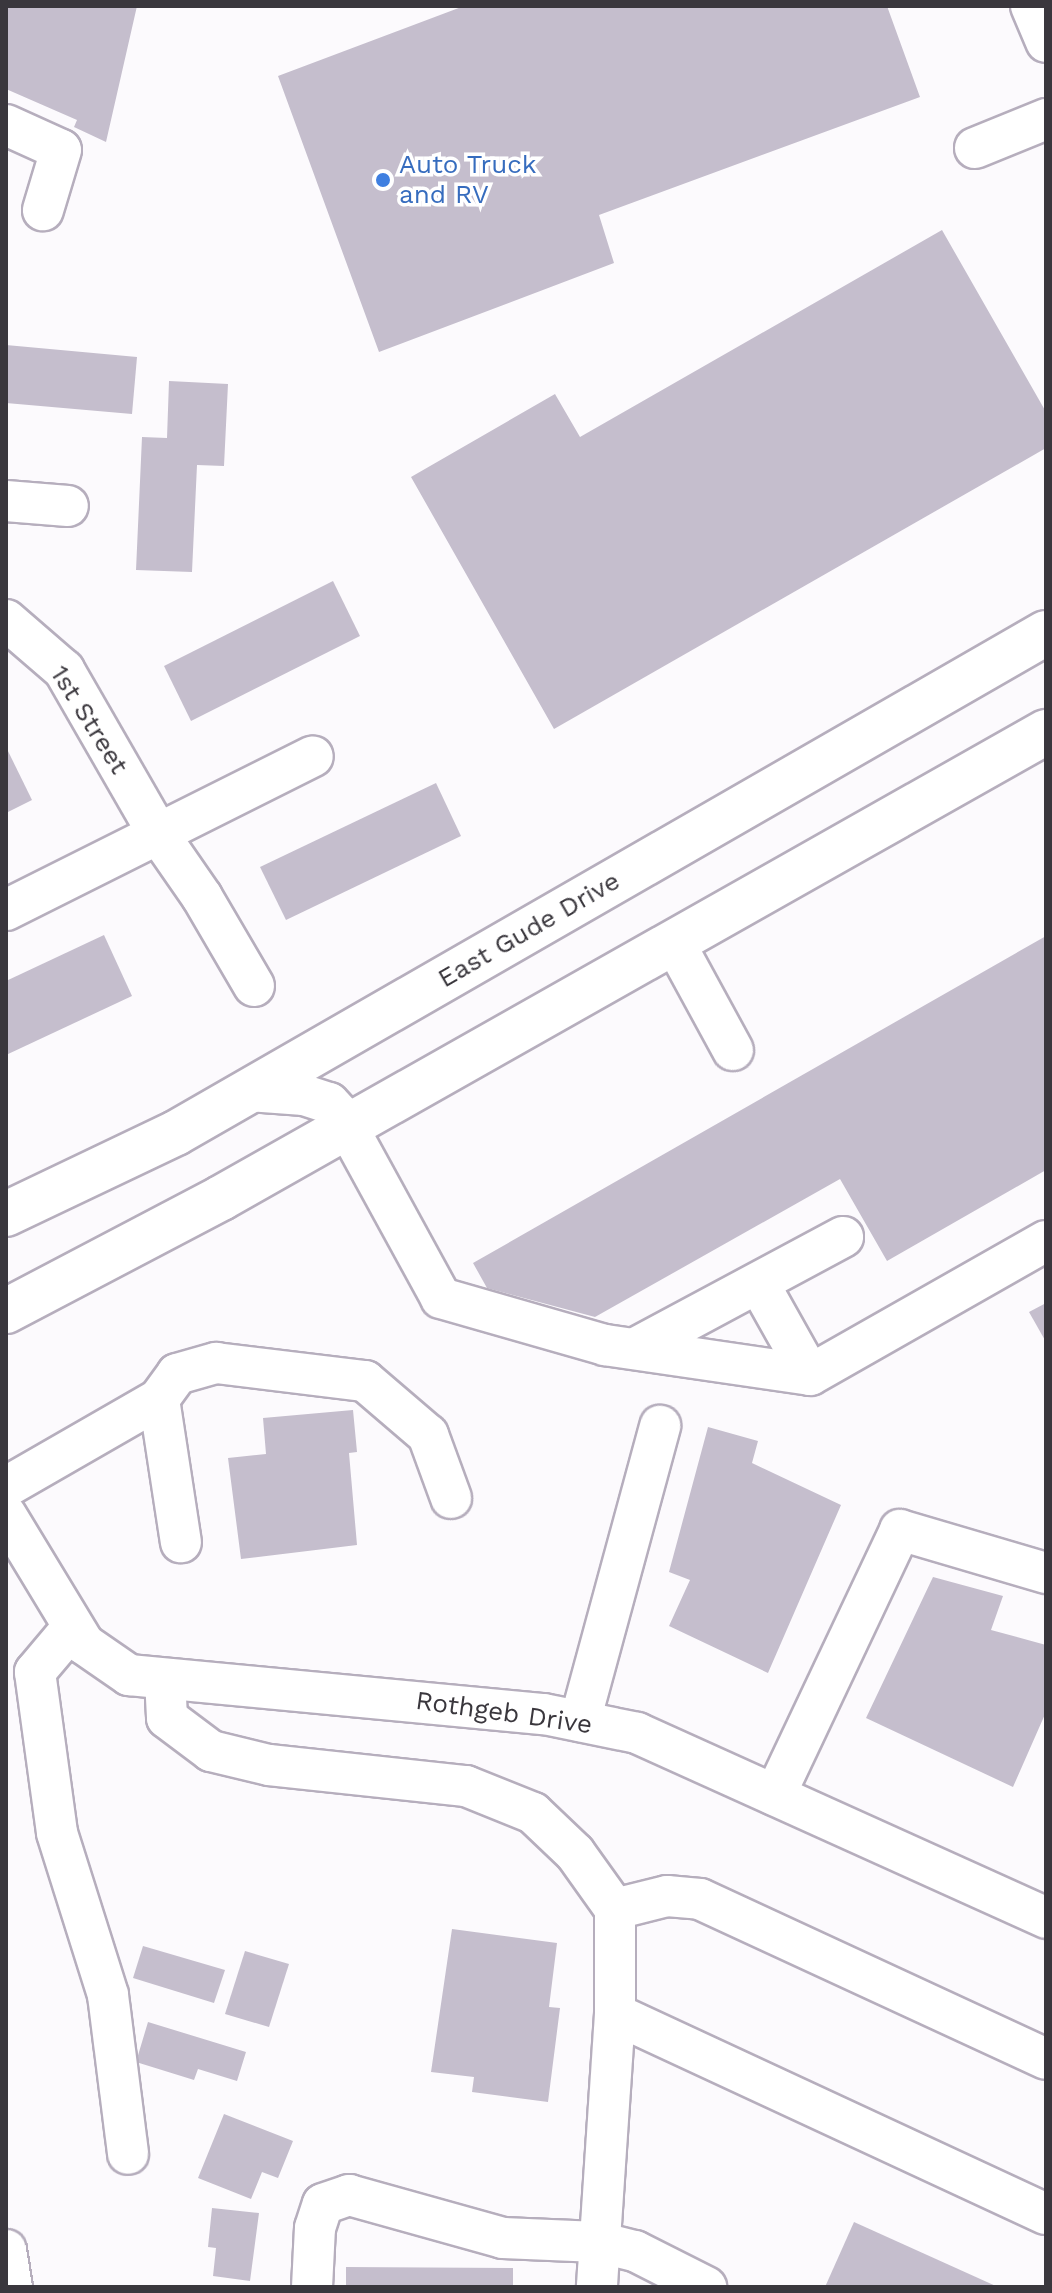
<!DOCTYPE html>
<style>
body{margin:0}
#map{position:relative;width:1052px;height:2293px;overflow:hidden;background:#fcfafd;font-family:"Work Sans",sans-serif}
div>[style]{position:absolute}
.building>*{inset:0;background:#c5becd}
.roads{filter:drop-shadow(2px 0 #b6aebd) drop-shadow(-2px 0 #b6aebd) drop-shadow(0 2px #b6aebd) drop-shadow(0 -2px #b6aebd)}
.minor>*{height:40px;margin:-20px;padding:0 20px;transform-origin:20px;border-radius:20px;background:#fff}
.major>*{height:44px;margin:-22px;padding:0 22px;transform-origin:22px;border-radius:22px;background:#fff}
.dots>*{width:22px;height:22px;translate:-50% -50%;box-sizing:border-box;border:4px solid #fff;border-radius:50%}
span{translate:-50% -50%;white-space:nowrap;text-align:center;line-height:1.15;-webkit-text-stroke:7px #fff;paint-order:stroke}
.shop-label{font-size:26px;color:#366cbe}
.left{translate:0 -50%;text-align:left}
.street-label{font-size:26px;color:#3a373d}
.frame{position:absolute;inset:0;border:8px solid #3a373d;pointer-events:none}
</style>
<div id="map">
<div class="building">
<div style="clip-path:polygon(6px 6px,137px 6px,106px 142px,74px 127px,77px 120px,6px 89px)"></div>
<div style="clip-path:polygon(464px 6px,887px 6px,920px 97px,599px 215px,614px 263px,379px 352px,278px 76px)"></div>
<div style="clip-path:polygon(942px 230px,1046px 412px,1046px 448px,554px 729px,411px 477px,555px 394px,580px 437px)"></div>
<div style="clip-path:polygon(6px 345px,137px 357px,132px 414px,6px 403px)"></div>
<div style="clip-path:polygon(169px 381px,228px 384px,224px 466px,197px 465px,192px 572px,136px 570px,142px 437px,167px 438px)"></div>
<div style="clip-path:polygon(333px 581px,360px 636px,191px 721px,164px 666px)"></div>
<div style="clip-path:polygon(6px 747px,32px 800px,6px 813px)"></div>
<div style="clip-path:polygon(436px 783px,461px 836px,286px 920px,260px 867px)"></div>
<div style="clip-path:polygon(104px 935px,132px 996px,6px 1055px,6px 981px)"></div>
<div style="clip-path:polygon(1046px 936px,1046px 1170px,887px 1261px,840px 1179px,595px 1317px,487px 1288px,473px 1263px)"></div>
<div style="clip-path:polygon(1046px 1303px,1046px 1342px,1029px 1312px)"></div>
<div style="clip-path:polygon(353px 1410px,357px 1452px,349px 1453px,357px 1545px,241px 1559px,228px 1458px,266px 1454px,263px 1418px)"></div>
<div style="clip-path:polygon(708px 1427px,758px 1441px,752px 1463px,841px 1505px,768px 1673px,669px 1626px,690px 1580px,669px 1572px)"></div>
<div style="clip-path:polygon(933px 1577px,1003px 1596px,991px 1630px,1046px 1645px,1046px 1712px,1013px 1787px,866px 1718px)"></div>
<div style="clip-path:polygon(452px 1929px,557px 1943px,549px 2007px,560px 2008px,548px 2102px,472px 2092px,474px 2077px,431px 2072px)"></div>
<div style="clip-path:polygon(143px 1946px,225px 1970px,214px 2003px,133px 1978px)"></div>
<div style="clip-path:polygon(245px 1951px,289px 1964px,269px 2027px,225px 2014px)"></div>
<div style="clip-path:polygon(148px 2022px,246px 2052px,237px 2081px,198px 2069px,194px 2080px,136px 2062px)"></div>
<div style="clip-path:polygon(224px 2114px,293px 2141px,278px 2178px,262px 2172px,251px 2199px,198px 2178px)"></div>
<div style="clip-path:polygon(212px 2208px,259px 2213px,250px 2281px,213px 2276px,216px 2248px,208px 2247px)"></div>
<div style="clip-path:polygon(854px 2222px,998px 2287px,825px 2287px)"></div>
<div style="clip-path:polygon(346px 2267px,513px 2268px,513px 2287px,346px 2287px)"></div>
</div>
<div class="roads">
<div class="minor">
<div style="left:1031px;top:6px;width:39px;rotate:67deg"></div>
<div style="left:6px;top:125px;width:60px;rotate:24.4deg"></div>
<div style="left:61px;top:150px;width:63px;rotate:106.7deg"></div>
<div style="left:975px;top:148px;width:77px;rotate:-22.2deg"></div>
<div style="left:6px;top:501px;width:62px;rotate:4.6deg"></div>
<div style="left:6px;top:620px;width:77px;rotate:40.8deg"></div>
<div style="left:64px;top:670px;width:187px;rotate:60.1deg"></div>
<div style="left:157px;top:832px;width:79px;rotate:55.3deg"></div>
<div style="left:202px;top:897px;width:103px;rotate:59.7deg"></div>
<div style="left:6px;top:910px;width:343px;rotate:-26.6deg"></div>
<div style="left:674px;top:942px;width:123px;rotate:61.4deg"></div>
<div style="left:249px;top:1091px;width:55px;rotate:4.2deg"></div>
<div style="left:304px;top:1095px;width:26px;rotate:18deg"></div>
<div style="left:329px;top:1103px;width:19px;rotate:47deg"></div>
<div style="left:342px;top:1117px;width:206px;rotate:61.3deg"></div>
<div style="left:441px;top:1298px;width:171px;rotate:16deg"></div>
<div style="left:605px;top:1345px;width:207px;rotate:8.3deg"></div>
<div style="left:810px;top:1375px;width:271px;rotate:-29.6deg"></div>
<div style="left:759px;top:1284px;width:104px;rotate:60.7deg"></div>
<div style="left:636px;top:1348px;width:235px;rotate:-28.2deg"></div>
<div style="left:159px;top:1399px;width:145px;rotate:81.3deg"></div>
<div style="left:6px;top:1487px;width:177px;rotate:-29.9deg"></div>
<div style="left:159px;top:1399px;width:31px;rotate:-54deg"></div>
<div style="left:177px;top:1374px;width:41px;rotate:-15.8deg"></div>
<div style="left:216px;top:1363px;width:150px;rotate:6.9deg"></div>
<div style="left:365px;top:1381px;width:83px;rotate:40.6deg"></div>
<div style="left:428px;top:1435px;width:67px;rotate:69.9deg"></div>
<div style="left:6px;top:1515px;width:151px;rotate:58.8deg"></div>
<div style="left:84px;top:1644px;width:55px;rotate:34.6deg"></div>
<div style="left:129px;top:1675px;width:417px;rotate:5.4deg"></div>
<div style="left:544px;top:1714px;width:95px;rotate:11.5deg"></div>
<div style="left:637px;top:1733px;width:449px;rotate:24.3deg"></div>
<div style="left:73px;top:1627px;width:59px;rotate:130.2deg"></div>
<div style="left:35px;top:1672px;width:162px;rotate:82.2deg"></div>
<div style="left:57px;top:1833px;width:170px;rotate:72.5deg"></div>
<div style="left:108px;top:1995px;width:160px;rotate:82.8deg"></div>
<div style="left:165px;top:1679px;width:39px;rotate:87deg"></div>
<div style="left:167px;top:1718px;width:55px;rotate:36.9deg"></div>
<div style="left:211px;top:1751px;width:60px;rotate:13.6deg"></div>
<div style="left:269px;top:1765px;width:198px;rotate:6.1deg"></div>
<div style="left:466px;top:1786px;width:72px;rotate:21.9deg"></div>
<div style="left:533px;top:1813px;width:58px;rotate:43.6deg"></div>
<div style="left:575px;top:1853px;width:69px;rotate:54.5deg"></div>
<div style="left:615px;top:1909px;width:105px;rotate:90deg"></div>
<div style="left:615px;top:2014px;width:274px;rotate:93.8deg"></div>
<div style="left:580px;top:1721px;width:306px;rotate:-74.8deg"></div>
<div style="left:775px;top:1795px;width:293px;rotate:-64.7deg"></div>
<div style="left:900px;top:1530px;width:152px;rotate:16.4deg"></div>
<div style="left:615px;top:1909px;width:54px;rotate:-14deg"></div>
<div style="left:667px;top:1896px;width:33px;rotate:5deg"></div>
<div style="left:700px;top:1899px;width:381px;rotate:24.8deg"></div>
<div style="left:615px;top:2014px;width:475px;rotate:24.9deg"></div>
<div style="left:6px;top:2250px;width:37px;rotate:81deg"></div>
<div style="left:312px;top:2287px;width:59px;rotate:-87.1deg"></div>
<div style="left:315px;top:2228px;width:25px;rotate:-72deg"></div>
<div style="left:323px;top:2204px;width:28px;rotate:-19deg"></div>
<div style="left:349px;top:2195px;width:160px;rotate:15.6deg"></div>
<div style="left:503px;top:2238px;width:95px;rotate:2.4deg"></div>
<div style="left:598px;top:2242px;width:38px;rotate:14deg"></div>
<div style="left:635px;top:2251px;width:80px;rotate:26.9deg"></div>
</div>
<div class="major">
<div style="left:6px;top:1214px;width:188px;rotate:-25.5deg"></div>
<div style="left:176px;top:1133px;width:1003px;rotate:-29.89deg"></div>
<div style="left:6px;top:1311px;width:243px;rotate:-27.7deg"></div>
<div style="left:221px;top:1198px;width:948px;rotate:-29.46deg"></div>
</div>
</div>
<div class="dots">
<div style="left:383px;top:180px;background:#3f7fe0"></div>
</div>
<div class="shop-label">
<span class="left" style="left:399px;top:180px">Auto Truck<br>and RV</span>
</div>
<div class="street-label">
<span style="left:89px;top:720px;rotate:58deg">1st Street</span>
<span style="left:529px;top:930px;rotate:-30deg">East Gude Drive</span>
<span style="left:504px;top:1713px;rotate:8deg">Rothgeb Drive</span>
</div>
<div class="frame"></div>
</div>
